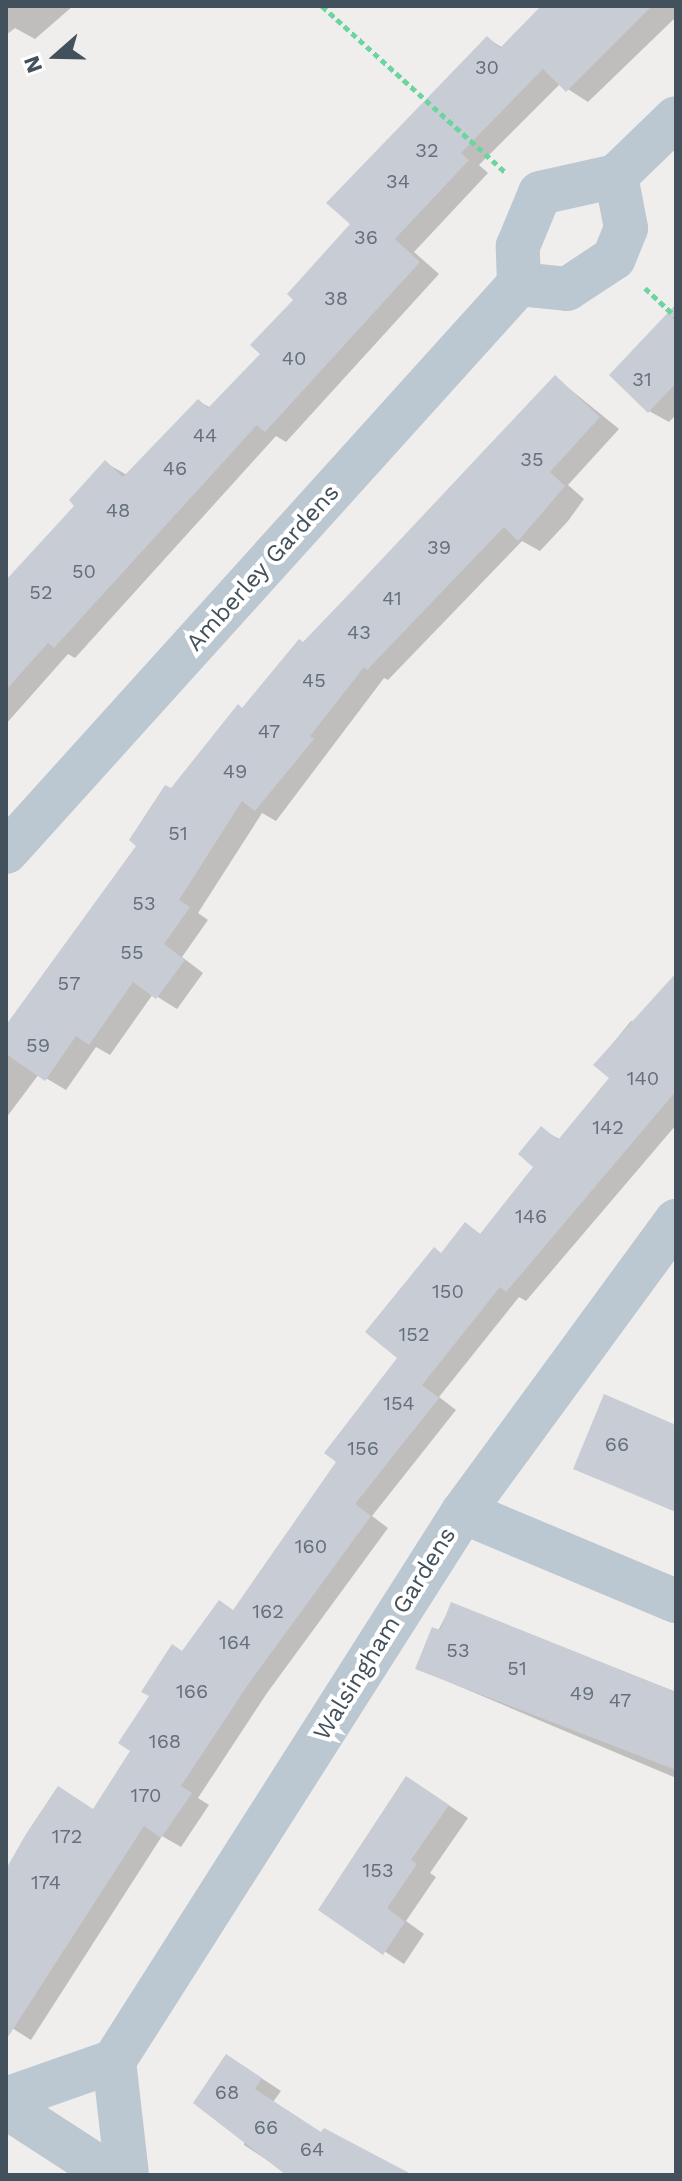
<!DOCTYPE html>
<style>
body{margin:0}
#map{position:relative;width:682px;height:2181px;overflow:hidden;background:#f0eded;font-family:"Work Sans",sans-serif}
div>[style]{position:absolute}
.shadow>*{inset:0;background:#0003}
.building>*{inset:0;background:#c8ccd4}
.path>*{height:5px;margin-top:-2.5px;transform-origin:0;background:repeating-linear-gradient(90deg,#6ad59f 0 6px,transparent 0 10px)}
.minor>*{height:44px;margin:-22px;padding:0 22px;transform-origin:22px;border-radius:22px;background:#bbc8d1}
span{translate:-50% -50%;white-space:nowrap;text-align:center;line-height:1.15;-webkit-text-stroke:8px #fff;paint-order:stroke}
.number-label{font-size:20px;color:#64707a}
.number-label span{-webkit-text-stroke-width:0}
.street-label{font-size:24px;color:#43515c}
.frame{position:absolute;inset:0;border:8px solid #43515c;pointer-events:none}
.north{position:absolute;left:16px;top:16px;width:80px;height:80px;-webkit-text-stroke:6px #fff;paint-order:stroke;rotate:250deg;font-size:22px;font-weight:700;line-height:32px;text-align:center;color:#43515c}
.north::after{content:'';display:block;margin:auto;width:28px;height:36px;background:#43515c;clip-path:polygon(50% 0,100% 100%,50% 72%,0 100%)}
</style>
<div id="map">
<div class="shadow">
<div style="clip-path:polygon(6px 6px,73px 6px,35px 39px,15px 28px,6px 35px)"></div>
<div style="clip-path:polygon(544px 6px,676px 6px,676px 17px,588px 102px,560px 84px,479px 165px,488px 173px,414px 252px,439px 274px,286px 442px,276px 436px,75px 658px,68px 654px,6px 724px,6px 583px,77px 505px,106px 463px,127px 475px,198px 401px,211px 408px,263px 354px,296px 300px,487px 38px,503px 48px)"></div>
<div style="clip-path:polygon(676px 308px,676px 415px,669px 422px,649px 411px)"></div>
<div style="clip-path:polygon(555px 377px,619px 429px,568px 485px,584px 499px,568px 521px,540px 551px,522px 541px,388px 680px,384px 678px,276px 821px,262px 813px,198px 913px,208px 920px,182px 957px,203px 973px,177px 1009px,153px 994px,110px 1055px,96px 1047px,66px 1090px,39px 1074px,6px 1118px,6px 1030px,139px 845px,171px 791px)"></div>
<div style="clip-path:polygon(676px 996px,676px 1125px,526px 1301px,519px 1297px,439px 1397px,456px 1410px,372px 1516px,388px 1528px,267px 1693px,198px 1798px,209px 1805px,181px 1847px,162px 1836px,31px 2040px,12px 2028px,6px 2032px,6px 1870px,94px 1811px,133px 1751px,183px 1653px,235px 1611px,339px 1462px,400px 1357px,442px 1254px,466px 1225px,482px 1235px,535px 1166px,541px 1129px,561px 1140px,612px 1077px,596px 1064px,631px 1021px,638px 1024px)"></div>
<div style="clip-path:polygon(676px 1427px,676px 1512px,575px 1468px)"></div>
<div style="clip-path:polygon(452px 1604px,676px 1692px,676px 1778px,418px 1669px)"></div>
<div style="clip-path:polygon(426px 1790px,468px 1818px,430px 1873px,436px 1877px,406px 1921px,424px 1934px,404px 1964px,320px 1909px)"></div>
<div style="clip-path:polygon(246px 2068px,281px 2091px,273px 2102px,322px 2134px,408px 2175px,290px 2175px,244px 2145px)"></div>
</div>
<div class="building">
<div style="clip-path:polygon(541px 6px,652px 6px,566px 92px,543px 69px,461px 153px,469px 160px,395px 239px,420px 262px,265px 432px,257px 425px,54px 648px,48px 643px,6px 690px,6px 580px,74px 506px,69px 500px,105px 460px,123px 477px,198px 399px,208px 408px,260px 354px,250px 345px,293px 300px,287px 294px,350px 224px,326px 203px,487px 36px,500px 48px)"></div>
<div style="clip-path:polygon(676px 304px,676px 383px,648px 413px,609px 375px)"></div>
<div style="clip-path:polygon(555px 375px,600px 417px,550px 472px,565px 486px,518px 541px,504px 527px,367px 670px,364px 667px,310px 736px,314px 739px,255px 811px,242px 801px,179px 900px,190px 907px,164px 944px,185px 960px,156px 999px,133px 982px,89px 1045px,76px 1036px,45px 1081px,6px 1054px,6px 1025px,136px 846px,129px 840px,165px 785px,171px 788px,238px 704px,242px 708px,299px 639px,303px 642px,350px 593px)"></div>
<div style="clip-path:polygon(676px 973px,676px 1091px,506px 1292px,500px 1287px,422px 1385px,439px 1398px,355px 1504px,371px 1516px,249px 1683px,181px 1786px,192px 1793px,161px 1838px,144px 1826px,6px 2040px,6px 1869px,26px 1834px,58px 1786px,93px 1809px,130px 1751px,118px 1743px,149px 1696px,141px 1692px,172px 1644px,182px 1651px,219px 1600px,233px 1610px,336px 1462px,324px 1453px,397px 1358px,365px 1332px,434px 1247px,441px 1253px,465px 1222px,480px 1234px,533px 1167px,518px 1154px,541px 1126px,558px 1140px,609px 1078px,593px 1065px)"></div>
<div style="clip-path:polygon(604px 1394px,676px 1425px,676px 1512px,573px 1469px)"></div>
<div style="clip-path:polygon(451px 1602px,676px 1692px,676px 1770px,415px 1669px,432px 1627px,440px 1630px)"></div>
<div style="clip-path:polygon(406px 1776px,449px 1805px,411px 1860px,417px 1864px,387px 1908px,405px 1922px,383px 1955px,318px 1910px)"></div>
<div style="clip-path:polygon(226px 2054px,262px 2078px,255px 2089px,321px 2132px,324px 2128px,413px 2175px,286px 2175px,193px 2103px)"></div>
</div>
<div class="path">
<div style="left:322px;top:6px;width:247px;rotate:42.2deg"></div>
<div style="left:645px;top:288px;width:42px;rotate:43.1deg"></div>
</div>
<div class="minor">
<div style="left:519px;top:284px;width:48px;rotate:5.9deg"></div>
<div style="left:567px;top:289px;width:56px;rotate:-33.4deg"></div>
<div style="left:614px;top:258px;width:32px;rotate:-68deg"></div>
<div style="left:626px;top:228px;width:53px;rotate:-100.9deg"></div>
<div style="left:6px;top:852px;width:765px;rotate:-47.91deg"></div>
<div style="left:519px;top:284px;width:38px;rotate:-92deg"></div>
<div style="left:518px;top:246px;width:57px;rotate:-67.5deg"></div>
<div style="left:540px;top:193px;width:78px;rotate:-12.6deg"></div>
<div style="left:616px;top:176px;width:83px;rotate:-44deg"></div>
<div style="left:463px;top:1512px;width:231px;rotate:22.7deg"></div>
<div style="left:6px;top:2099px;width:114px;rotate:-19.4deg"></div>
<div style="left:6px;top:2107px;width:125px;rotate:32.9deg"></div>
<div style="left:127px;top:2175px;width:115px;rotate:-96.5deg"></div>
<div style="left:114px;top:2061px;width:651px;rotate:-57.56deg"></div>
<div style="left:463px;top:1512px;width:361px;rotate:-53.8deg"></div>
</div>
<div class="number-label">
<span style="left:487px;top:67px">30</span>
<span style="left:427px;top:150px">32</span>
<span style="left:398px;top:181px">34</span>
<span style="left:366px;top:237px">36</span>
<span style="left:336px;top:298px">38</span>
<span style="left:294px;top:358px">40</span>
<span style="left:642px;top:379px">31</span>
<span style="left:205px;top:435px">44</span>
<span style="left:532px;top:459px">35</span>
<span style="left:175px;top:468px">46</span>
<span style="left:118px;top:510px">48</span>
<span style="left:439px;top:547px">39</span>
<span style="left:84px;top:571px">50</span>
<span style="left:41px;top:592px">52</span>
<span style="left:392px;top:598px">41</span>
<span style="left:359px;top:632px">43</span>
<span style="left:314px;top:680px">45</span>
<span style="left:269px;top:731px">47</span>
<span style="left:235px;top:771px">49</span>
<span style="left:178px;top:833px">51</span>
<span style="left:144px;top:903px">53</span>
<span style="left:132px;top:952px">55</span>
<span style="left:69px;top:983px">57</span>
<span style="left:38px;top:1045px">59</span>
<span style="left:643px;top:1078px">140</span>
<span style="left:608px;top:1127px">142</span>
<span style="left:531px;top:1216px">146</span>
<span style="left:448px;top:1291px">150</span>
<span style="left:414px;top:1334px">152</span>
<span style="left:399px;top:1403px">154</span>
<span style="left:617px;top:1444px">66</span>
<span style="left:363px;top:1448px">156</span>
<span style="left:311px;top:1546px">160</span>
<span style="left:268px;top:1611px">162</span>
<span style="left:235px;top:1642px">164</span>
<span style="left:458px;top:1650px">53</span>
<span style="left:517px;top:1668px">51</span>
<span style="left:192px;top:1691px">166</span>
<span style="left:582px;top:1693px">49</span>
<span style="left:620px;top:1700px">47</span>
<span style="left:165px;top:1741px">168</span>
<span style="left:146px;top:1795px">170</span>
<span style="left:67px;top:1836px">172</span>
<span style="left:378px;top:1870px">153</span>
<span style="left:46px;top:1882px">174</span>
<span style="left:227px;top:2092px">68</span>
<span style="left:266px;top:2127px">66</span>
<span style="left:312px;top:2149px">64</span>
</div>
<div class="street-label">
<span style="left:263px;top:568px;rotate:-48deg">Amberley Gardens</span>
<span style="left:385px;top:1634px;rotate:-58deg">Walsingham Gardens</span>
</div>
<div class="frame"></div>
<div class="north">N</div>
</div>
